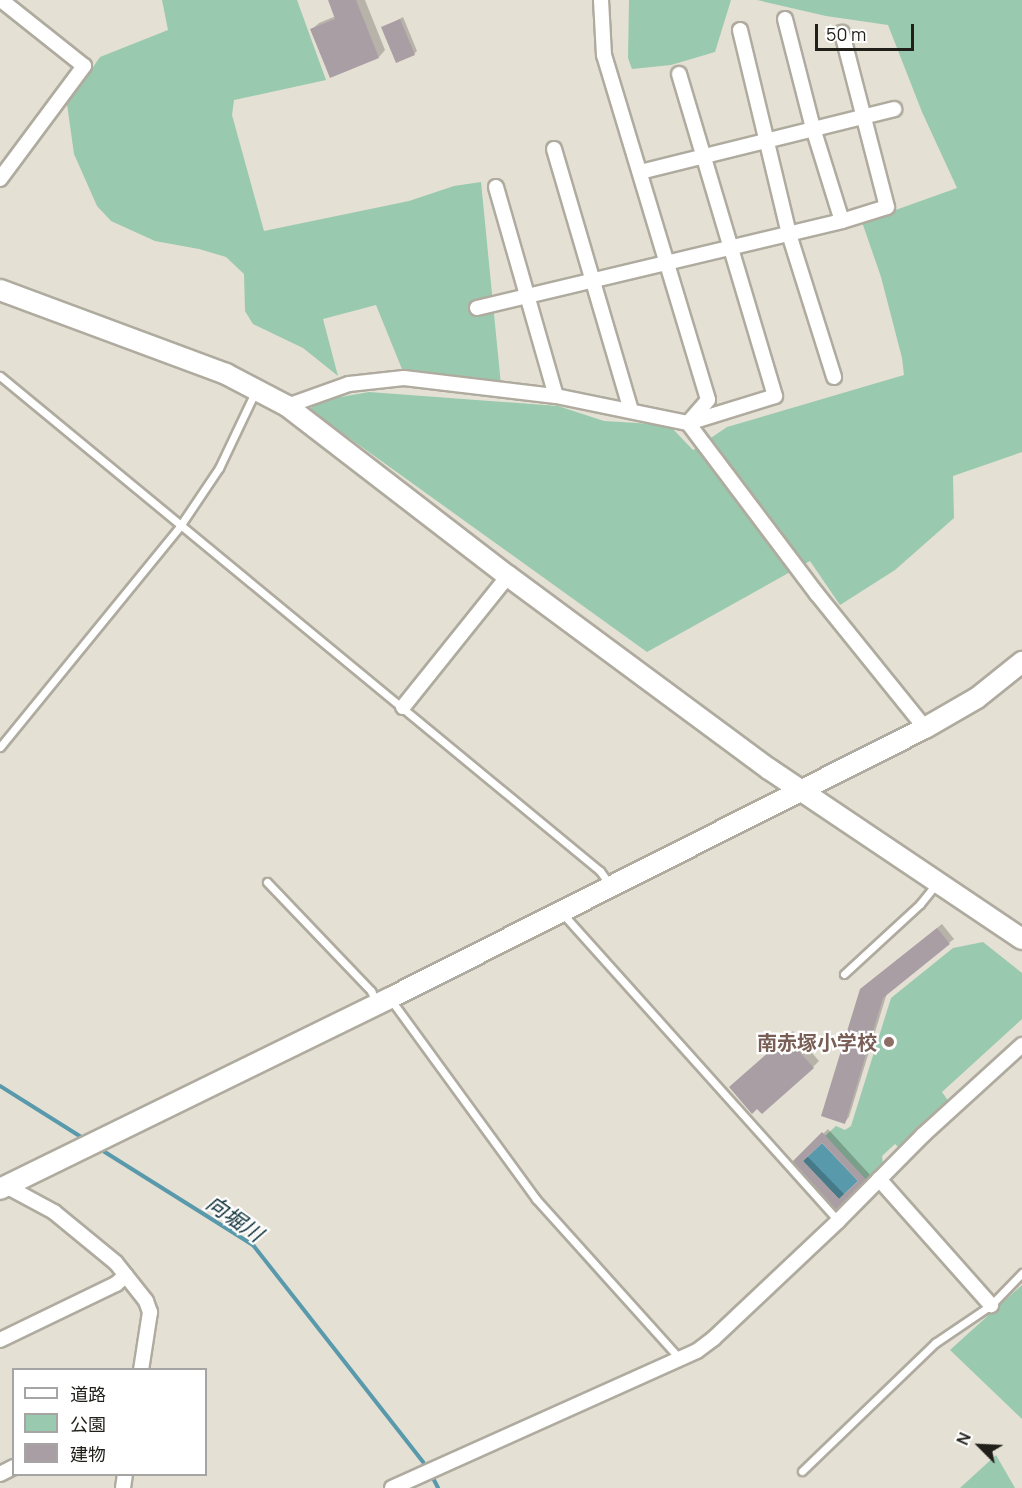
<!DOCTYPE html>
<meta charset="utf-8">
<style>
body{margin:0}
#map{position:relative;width:1022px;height:1488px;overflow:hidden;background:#e5e0d4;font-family:Manrope,"Noto Sans JP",sans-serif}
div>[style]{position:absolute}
.green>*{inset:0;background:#99c9af}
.water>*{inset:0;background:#5999ac}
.shadow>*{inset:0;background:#0003}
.stream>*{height:4px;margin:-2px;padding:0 2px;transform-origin:2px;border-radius:2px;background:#5999ac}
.building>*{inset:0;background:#aa9ea5}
.roads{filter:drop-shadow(2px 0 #afab9f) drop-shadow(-2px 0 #afab9f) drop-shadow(0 2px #afab9f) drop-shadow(0 -2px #afab9f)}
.lane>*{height:7px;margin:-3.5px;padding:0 3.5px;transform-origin:3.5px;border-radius:3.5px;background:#fff}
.street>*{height:14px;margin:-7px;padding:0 7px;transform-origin:7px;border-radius:7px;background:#fff}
.secondary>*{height:20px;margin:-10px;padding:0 10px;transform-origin:10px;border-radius:10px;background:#fff}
.dots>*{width:16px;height:16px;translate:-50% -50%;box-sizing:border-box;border:3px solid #fff;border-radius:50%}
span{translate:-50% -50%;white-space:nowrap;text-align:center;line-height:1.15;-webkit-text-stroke:4.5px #fff;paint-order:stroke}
.education-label{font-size:20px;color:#785e54;font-weight:700}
.right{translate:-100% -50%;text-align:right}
.water-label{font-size:21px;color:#0d2e37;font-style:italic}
.legend{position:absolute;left:12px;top:1368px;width:195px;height:108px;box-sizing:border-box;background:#fff;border:2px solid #a6a5a3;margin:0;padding:8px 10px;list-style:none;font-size:18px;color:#201f1a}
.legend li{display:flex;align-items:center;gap:12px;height:30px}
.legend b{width:30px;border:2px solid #a6a5a3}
.north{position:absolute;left:950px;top:1416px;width:60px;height:60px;-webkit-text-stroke:4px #fff;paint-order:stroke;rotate:294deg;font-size:16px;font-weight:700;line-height:24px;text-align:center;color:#201f1a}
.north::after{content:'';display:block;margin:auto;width:21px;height:27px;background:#201f1a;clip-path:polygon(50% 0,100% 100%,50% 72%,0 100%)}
.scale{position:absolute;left:815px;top:24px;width:99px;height:27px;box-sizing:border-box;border:3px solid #201f1a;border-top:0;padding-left:8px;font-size:18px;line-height:21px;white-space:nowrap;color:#201f1a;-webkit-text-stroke:4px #fff;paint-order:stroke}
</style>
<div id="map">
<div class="green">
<div style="clip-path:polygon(162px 0,297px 0,326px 80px,234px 100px,232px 115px,264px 231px,409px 201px,454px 186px,481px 182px,501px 385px,406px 379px,376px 305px,323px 319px,338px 376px,303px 348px,253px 324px,245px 311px,244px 274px,226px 257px,199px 249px,155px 241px,111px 221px,97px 206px,74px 154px,67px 104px,100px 57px,168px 30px)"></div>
<div style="clip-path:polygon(629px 0,731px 0,715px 52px,671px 65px,632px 69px,628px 58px)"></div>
<div style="clip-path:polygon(757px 0,1022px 0,1022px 452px,953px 476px,954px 518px,895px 570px,840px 605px,810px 561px,647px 652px,309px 409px,324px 400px,369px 392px,558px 406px,604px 421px,669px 425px,693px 450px,727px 427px,904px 375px,902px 358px,881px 277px,862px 222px,957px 188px,922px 112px,888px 25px,826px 16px)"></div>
<div style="clip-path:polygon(983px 942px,1022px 973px,1022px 1019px,942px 1092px,949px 1102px,899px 1148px,895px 1144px,882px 1156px,883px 1164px,867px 1181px,825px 1136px,836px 1126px,845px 1130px,851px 1126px,891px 998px,953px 948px)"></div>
<div style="clip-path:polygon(1022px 1285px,1022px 1419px,950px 1350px)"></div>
<div style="clip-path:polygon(996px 1455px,1015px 1488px,960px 1488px)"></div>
</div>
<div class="water">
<div style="clip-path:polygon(822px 1143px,858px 1181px,839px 1199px,803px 1161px)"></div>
</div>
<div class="shadow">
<div style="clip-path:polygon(329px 0,365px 0,385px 50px,379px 57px,312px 29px,319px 23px,336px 16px)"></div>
<div style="clip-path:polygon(403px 17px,417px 51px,414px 54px,383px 28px)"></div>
<div style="clip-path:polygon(942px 924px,954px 939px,887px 993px,849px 1117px,845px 1122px,867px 984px)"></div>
<div style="clip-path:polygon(793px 1031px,819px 1061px,813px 1067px,738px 1081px)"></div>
<div style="clip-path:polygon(evenodd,828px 1129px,871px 1176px,838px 1208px,794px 1162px,828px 1129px,822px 1141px,860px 1181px,845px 1195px,807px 1156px,822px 1141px)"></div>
</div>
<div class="stream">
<div style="left:0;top:1086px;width:102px;rotate:32.1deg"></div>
<div style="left:100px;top:1149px;width:181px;rotate:32.1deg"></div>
<div style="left:253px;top:1245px;width:276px;rotate:51.9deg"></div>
<div style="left:434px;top:1480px;width:9px;rotate:63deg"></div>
</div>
<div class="building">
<div style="clip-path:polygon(328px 0,356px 0,379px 58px,330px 78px,310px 29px,335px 19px)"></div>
<div style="clip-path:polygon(400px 19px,415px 55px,396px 63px,381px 27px)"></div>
<div style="clip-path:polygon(937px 928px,950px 944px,883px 998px,845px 1124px,821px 1116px,860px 989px)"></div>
<div style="clip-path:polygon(786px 1037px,814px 1068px,762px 1114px,757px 1109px,752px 1114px,729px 1087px)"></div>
<div style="clip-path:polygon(evenodd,822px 1132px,867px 1181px,838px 1210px,834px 1209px,792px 1162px,822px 1132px,822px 1143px,858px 1181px,839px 1199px,803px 1161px,822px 1143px)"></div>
</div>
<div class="roads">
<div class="lane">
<div style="left:0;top:376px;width:778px;rotate:39.52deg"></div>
<div style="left:600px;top:871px;width:17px;rotate:54deg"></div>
<div style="left:0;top:747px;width:285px;rotate:-50.8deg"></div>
<div style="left:180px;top:526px;width:70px;rotate:-56.1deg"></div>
<div style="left:219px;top:468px;width:86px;rotate:-64.6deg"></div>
<div style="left:267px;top:882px;width:151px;rotate:46.3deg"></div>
<div style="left:371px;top:991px;width:12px;rotate:66deg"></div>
<div style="left:562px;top:913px;width:414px;rotate:48.1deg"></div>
<div style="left:844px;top:974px;width:103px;rotate:-42.6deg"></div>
<div style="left:920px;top:904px;width:26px;rotate:-51deg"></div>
<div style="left:391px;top:1000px;width:246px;rotate:53.9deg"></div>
<div style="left:536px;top:1199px;width:215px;rotate:48deg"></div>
<div style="left:802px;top:1471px;width:185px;rotate:-43.9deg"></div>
<div style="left:935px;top:1343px;width:68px;rotate:-34.2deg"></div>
<div style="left:991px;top:1305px;width:45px;rotate:-45.9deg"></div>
</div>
<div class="street">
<div style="left:601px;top:0;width:55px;rotate:86.9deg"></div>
<div style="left:604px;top:55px;width:360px;rotate:73.2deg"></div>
<div style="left:708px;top:400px;width:30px;rotate:131deg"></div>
<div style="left:785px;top:19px;width:113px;rotate:75.6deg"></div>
<div style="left:813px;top:128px;width:97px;rotate:72.7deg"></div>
<div style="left:740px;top:30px;width:210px;rotate:76.5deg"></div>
<div style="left:789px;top:234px;width:150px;rotate:72.5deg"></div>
<div style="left:554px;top:149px;width:273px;rotate:73.6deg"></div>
<div style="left:640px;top:172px;width:262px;rotate:-13.9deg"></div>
<div style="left:0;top:179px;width:141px;rotate:-53.4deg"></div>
<div style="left:84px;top:66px;width:106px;rotate:-141.5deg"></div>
<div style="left:496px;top:187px;width:217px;rotate:74deg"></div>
<div style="left:477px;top:308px;width:375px;rotate:-13.4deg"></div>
<div style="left:842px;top:221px;width:47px;rotate:-17.3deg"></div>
<div style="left:887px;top:207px;width:180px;rotate:-104.5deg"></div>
<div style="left:287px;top:406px;width:66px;rotate:-19.5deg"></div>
<div style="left:349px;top:384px;width:55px;rotate:-6.2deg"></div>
<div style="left:404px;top:378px;width:153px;rotate:6.8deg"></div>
<div style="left:556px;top:396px;width:135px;rotate:11.6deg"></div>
<div style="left:688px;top:423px;width:91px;rotate:-17.2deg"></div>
<div style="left:775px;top:396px;width:336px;rotate:-106.6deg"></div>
<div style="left:688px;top:423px;width:214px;rotate:53deg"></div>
<div style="left:817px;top:594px;width:172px;rotate:51.1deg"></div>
<div style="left:403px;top:707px;width:168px;rotate:-51.3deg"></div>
<div style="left:879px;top:1179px;width:169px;rotate:48.4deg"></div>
<div style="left:6px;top:1186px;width:55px;rotate:28.4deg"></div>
<div style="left:54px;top:1212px;width:80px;rotate:39.4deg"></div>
<div style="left:116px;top:1263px;width:48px;rotate:51.7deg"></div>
<div style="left:146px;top:1301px;width:12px;rotate:70deg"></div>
<div style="left:150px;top:1312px;width:59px;rotate:98.8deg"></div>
<div style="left:0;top:1340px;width:129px;rotate:-25.8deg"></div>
<div style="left:116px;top:1284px;width:13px;rotate:-42deg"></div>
<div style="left:0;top:1474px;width:16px;rotate:-27deg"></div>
<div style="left:123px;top:1488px;width:14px;rotate:-82deg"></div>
<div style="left:392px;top:1488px;width:334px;rotate:-24.2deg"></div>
<div style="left:697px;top:1351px;width:21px;rotate:-37deg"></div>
<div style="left:714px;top:1338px;width:170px;rotate:-43.3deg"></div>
<div style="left:838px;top:1221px;width:121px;rotate:-45.3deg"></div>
<div style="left:923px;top:1135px;width:134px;rotate:-42.3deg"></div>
</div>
<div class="secondary">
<div style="left:0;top:290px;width:241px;rotate:20.4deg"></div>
<div style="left:226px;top:374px;width:69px;rotate:27.7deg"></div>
<div style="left:287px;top:406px;width:279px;rotate:37.6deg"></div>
<div style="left:508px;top:576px;width:325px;rotate:36.5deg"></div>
<div style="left:769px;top:769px;width:305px;rotate:33.9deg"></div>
<div style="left:0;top:1189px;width:434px;rotate:-26.1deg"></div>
<div style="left:390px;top:998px;width:599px;rotate:-26.78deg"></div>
<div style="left:925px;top:728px;width:60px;rotate:-30deg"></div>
<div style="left:977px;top:698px;width:58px;rotate:-38.7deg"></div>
</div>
</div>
<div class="dots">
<div style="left:889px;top:1042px;background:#8d6e63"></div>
</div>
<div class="education-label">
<span class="right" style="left:877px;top:1042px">南赤塚小学校</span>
</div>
<div class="water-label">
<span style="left:235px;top:1218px;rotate:35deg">向堀川</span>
</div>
<ul class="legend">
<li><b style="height:8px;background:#fff"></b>道路</li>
<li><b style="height:16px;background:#99c9af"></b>公園</li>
<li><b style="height:16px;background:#aa9ea5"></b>建物</li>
</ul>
<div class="north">N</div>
<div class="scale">50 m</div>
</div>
